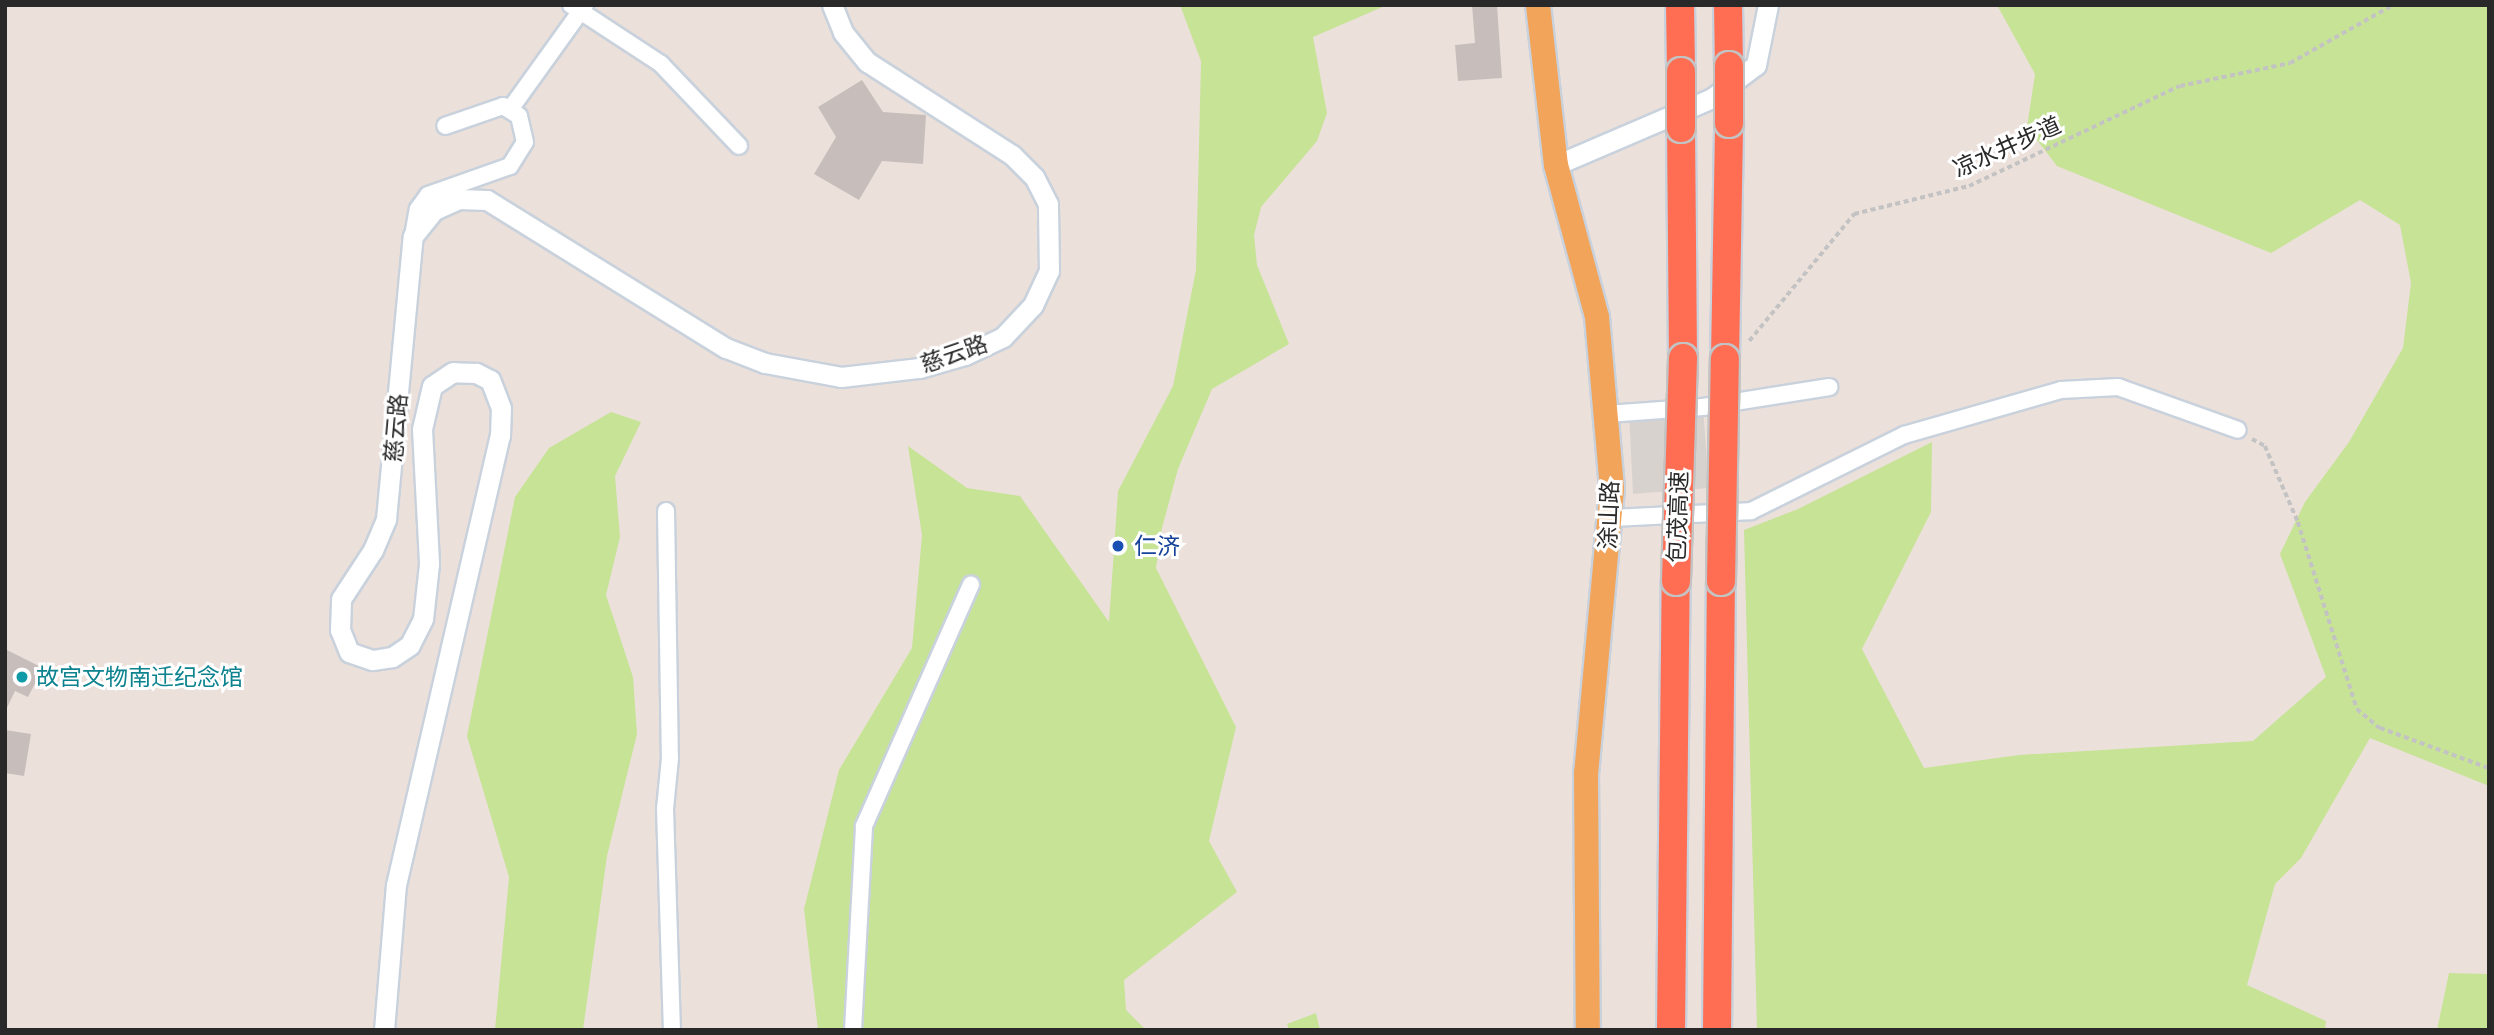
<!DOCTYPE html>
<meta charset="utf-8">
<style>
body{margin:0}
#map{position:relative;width:2494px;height:1035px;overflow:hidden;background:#ece0db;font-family:Helvetica,"Noto Sans SC",sans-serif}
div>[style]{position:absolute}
.green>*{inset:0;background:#c6e396}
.plaza>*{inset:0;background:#d8d2ce}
.building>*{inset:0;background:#c7bebb}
.path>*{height:3.5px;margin-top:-1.75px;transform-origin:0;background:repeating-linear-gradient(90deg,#c3c3c3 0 5px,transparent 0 8.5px)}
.roads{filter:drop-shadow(2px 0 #c9d2dc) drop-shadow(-2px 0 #c9d2dc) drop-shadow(0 2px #c9d2dc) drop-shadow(0 -2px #c9d2dc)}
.minor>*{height:16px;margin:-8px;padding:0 8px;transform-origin:8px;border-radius:8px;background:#fff}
.tertiary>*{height:19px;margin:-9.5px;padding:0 9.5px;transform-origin:9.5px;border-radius:9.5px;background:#fff}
.primary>*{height:24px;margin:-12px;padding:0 12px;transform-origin:12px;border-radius:12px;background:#f2a45a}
.motorway>*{height:28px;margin:-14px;padding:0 14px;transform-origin:14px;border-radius:14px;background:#ff6d53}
.bridges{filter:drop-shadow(2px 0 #c3c3c3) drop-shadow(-2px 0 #c3c3c3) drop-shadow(0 2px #c3c3c3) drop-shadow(0 -2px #c3c3c3)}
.motorway-bridge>*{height:28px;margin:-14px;padding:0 14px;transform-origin:14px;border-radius:14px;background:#ff6d53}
.dots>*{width:19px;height:19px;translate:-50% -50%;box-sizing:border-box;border:4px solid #fff;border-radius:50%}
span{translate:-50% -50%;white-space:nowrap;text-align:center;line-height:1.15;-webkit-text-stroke:6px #fff;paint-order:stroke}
.street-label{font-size:23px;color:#292929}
.transit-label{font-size:23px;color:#164399}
.left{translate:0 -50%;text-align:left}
.culture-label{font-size:23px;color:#0d838f}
.frame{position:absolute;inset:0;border:7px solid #292929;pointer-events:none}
</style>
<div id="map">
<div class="green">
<div style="clip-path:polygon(1180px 5px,1387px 5px,1313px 37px,1327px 113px,1317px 141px,1261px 207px,1254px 235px,1257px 265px,1289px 344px,1212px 389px,1178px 469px,1162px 528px,1156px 568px,1236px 727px,1209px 841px,1237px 892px,1124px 980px,1126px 1010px,1146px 1030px,818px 1030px,804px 909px,839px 770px,912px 648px,922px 535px,908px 446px,967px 488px,1020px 496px,1109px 622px,1118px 491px,1173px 386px,1196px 270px,1201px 61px)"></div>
<div style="clip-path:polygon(1997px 5px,2489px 5px,2489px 786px,2370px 738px,2301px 858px,2275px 884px,2247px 985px,2326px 1021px,2325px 1030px,1757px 1030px,1744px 530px,1798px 509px,1932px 442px,1931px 512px,1862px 649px,1924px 768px,2019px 755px,2253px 741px,2326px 677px,2280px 554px,2305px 502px,2349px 442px,2403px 348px,2411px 283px,2400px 225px,2360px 200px,2271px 253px,2057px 166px,2027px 127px,2035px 74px)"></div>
<div style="clip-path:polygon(611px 412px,641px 422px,615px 476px,620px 537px,606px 595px,633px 677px,637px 734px,607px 856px,583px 1030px,495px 1030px,509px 877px,467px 736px,515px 497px,549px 448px)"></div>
<div style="clip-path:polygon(2449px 973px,2489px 974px,2489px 1030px,2437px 1030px)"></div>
<div style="clip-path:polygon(1316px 1013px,1320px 1030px,1289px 1030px,1287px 1024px)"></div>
</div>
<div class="plaza">
<div style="clip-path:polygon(1703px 407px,1709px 488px,1633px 494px,1629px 413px)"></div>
</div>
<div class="building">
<div style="clip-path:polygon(1472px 5px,1497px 5px,1502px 78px,1458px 81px,1455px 45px,1475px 43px)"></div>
<div style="clip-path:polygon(862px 80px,883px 112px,926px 115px,923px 164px,882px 161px,859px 200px,814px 174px,836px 137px,818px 107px)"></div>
<div style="clip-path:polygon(5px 649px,43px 668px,28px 697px,15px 691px,5px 712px)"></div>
<div style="clip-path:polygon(5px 730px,31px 734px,24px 776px,5px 773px)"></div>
</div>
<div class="path">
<div style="left:1749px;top:341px;width:165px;rotate:-50.4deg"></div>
<div style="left:1854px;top:214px;width:118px;rotate:-13.7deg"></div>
<div style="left:1969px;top:186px;width:233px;rotate:-25.4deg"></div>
<div style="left:2180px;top:86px;width:112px;rotate:-11.8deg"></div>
<div style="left:2290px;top:63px;width:118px;rotate:-29.4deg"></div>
<div style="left:2252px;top:439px;width:15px;rotate:28deg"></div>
<div style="left:2265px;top:446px;width:83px;rotate:66.5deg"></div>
<div style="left:2298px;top:522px;width:196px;rotate:72.5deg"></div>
<div style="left:2357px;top:709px;width:30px;rotate:40deg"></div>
<div style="left:2380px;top:728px;width:116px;rotate:20.2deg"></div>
</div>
<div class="roads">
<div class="minor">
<div style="left:571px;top:5px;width:108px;rotate:33.2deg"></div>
<div style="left:661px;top:64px;width:113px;rotate:46.4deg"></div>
<div style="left:511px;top:108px;width:127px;rotate:-54.3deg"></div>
<div style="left:413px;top:236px;width:27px;rotate:-80deg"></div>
<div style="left:418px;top:209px;width:17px;rotate:-54deg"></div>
<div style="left:428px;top:195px;width:87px;rotate:-19.5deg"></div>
<div style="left:510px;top:166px;width:28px;rotate:-58deg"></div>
<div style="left:525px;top:142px;width:27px;rotate:-103deg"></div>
<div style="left:519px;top:116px;width:19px;rotate:-148deg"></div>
<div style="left:503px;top:106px;width:61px;rotate:161deg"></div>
<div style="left:1607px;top:414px;width:96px;rotate:-4.2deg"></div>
<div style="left:1703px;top:407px;width:128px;rotate:-9deg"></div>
<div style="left:666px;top:511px;width:247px;rotate:89.1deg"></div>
<div style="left:670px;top:758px;width:51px;rotate:95.6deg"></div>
<div style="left:665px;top:809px;width:221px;rotate:88.2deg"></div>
<div style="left:1610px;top:518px;width:141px;rotate:-2.8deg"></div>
<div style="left:1751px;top:511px;width:171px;rotate:-26.4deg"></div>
<div style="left:1904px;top:435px;width:163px;rotate:-16deg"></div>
<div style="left:2061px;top:390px;width:57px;rotate:-3deg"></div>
<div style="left:2118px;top:387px;width:127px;rotate:19.7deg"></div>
<div style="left:853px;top:1030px;width:204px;rotate:-86.9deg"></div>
<div style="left:864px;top:826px;width:264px;rotate:-66.1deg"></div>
</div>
<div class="tertiary">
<div style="left:1556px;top:165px;width:170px;rotate:-23.2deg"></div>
<div style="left:1712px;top:98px;width:55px;rotate:-36.9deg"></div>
<div style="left:1756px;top:65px;width:61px;rotate:-78.7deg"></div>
<div style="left:384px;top:1030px;width:145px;rotate:-85.3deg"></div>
<div style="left:396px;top:885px;width:461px;rotate:-77deg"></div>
<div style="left:500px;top:436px;width:28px;rotate:-88deg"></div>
<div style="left:501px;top:408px;width:30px;rotate:-111deg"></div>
<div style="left:490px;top:380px;width:16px;rotate:-153deg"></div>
<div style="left:476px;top:373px;width:23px;rotate:-178deg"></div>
<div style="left:453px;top:372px;width:25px;rotate:146deg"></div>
<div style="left:432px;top:386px;width:44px;rotate:103.1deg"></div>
<div style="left:422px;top:429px;width:135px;rotate:87deg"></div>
<div style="left:429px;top:564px;width:55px;rotate:96.2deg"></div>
<div style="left:423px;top:619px;width:29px;rotate:117deg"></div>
<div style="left:410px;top:645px;width:22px;rotate:146deg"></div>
<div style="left:392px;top:657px;width:20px;rotate:171deg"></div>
<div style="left:372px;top:660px;width:24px;rotate:-161deg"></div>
<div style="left:349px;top:652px;width:24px;rotate:-112deg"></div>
<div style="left:340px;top:630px;width:31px;rotate:-88deg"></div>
<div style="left:341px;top:599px;width:59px;rotate:-56.9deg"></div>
<div style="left:373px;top:550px;width:34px;rotate:-67deg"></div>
<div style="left:386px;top:519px;width:284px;rotate:-84.6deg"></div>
<div style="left:413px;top:236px;width:33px;rotate:-51deg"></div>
<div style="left:434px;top:210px;width:27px;rotate:-24deg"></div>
<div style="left:459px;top:199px;width:28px;rotate:2deg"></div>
<div style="left:487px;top:200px;width:281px;rotate:31.8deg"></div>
<div style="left:726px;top:348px;width:42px;rotate:21deg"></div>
<div style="left:765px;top:363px;width:77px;rotate:10.4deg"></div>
<div style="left:841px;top:377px;width:79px;rotate:-6.6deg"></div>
<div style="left:919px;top:368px;width:48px;rotate:-15.8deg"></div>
<div style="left:965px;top:355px;width:42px;rotate:-25.3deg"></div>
<div style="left:1003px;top:337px;width:44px;rotate:-46.8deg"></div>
<div style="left:1033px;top:305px;width:38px;rotate:-65deg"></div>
<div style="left:1049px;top:271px;width:67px;rotate:-90.9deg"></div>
<div style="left:1048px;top:204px;width:30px;rotate:-117deg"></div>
<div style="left:1034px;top:177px;width:31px;rotate:-135deg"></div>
<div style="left:1012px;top:155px;width:172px;rotate:-147.3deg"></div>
<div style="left:867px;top:62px;width:38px;rotate:-129deg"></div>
<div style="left:843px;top:32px;width:29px;rotate:-112deg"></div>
</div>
<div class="primary">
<div style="left:1538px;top:5px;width:161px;rotate:83.6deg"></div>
<div style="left:1556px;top:165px;width:157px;rotate:74.9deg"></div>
<div style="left:1597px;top:317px;width:173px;rotate:85deg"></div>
<div style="left:1612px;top:489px;width:285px;rotate:95.2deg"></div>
<div style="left:1586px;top:773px;width:257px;rotate:89.6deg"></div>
</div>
<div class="motorway">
<div style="left:1680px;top:5px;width:67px;rotate:89.1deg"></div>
<div style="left:1728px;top:5px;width:61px;rotate:89.1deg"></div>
<div style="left:1681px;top:128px;width:230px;rotate:89.5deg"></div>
<div style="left:1725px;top:359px;width:236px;rotate:-89deg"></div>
<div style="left:1671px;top:1030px;width:449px;rotate:-89.4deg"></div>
<div style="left:1717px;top:1030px;width:449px;rotate:-89.5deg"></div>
</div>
</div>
<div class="bridges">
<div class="motorway-bridge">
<div style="left:1729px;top:66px;width:57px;rotate:90deg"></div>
<div style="left:1681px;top:72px;width:56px;rotate:90deg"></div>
<div style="left:1676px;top:581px;width:223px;rotate:-88.2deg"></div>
<div style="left:1721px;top:581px;width:222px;rotate:-89deg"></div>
</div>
</div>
<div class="dots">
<div style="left:1118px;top:546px;background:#1a4fb4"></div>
<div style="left:22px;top:677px;background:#0f9aa8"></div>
</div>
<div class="street-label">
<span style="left:2007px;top:147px;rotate:-24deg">凉水井步道</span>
<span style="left:954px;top:354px;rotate:-19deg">慈云路</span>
<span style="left:396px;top:428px;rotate:-85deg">慈云路</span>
<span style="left:1609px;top:515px;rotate:-88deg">涂山路</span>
<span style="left:1678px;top:517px;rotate:-88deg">包茂高速</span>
</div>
<div class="transit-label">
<span class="left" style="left:1134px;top:546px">仁济</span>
</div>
<div class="culture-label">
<span class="left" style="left:36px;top:677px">故宫文物南迁纪念馆</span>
</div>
<div class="frame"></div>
</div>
